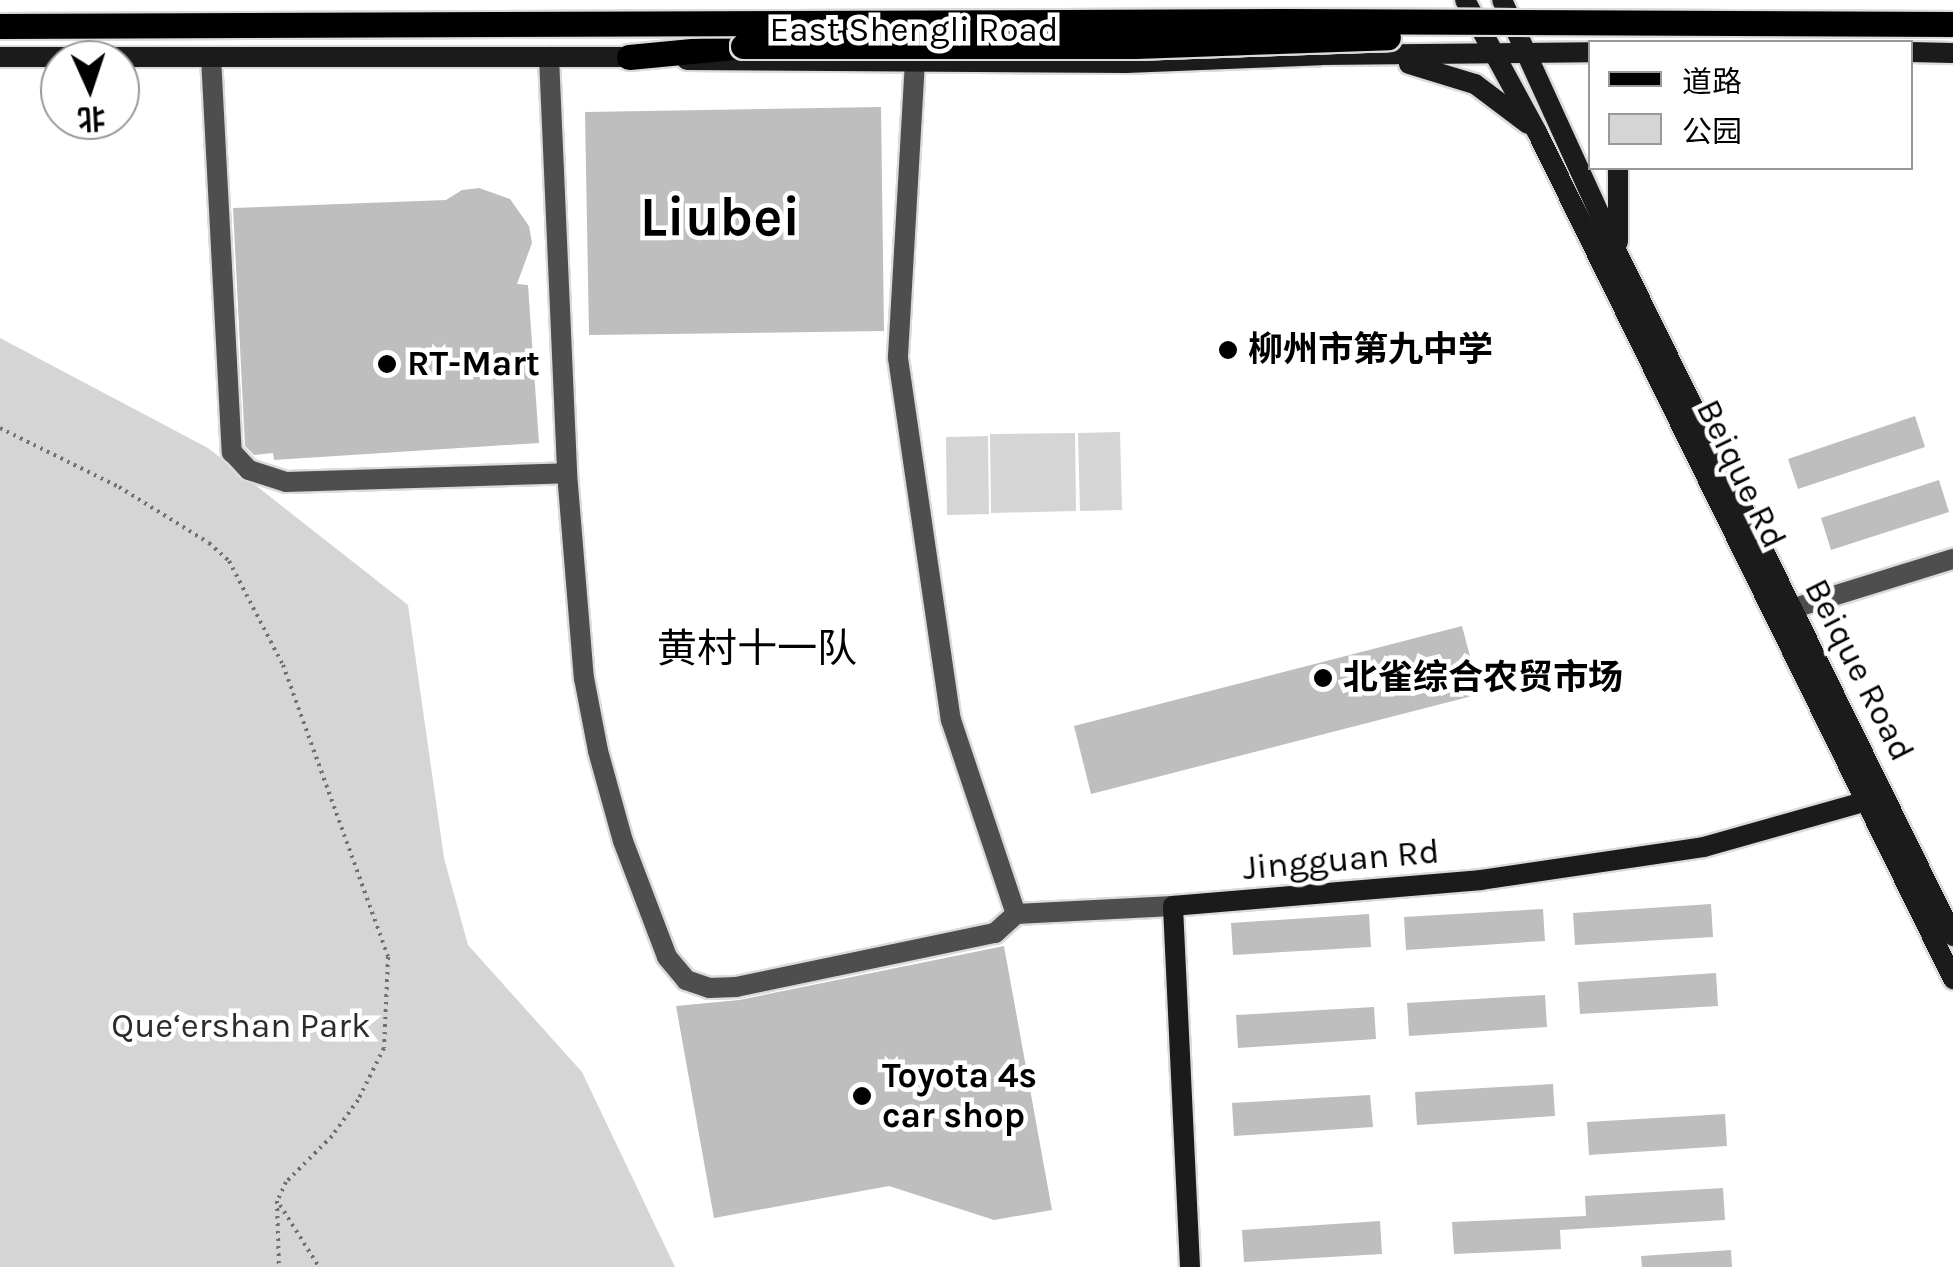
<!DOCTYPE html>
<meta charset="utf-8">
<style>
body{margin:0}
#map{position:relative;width:1953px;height:1267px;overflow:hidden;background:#fff;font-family:Karla,"Noto Sans SC",sans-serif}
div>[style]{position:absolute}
.green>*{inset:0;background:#d5d5d5}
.building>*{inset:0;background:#bebebe}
.path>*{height:4px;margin-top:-2px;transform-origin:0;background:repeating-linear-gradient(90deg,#707070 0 2.5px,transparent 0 7.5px)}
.roads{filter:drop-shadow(2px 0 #dbdbdb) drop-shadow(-2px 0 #dbdbdb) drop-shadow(0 2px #dbdbdb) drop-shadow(0 -2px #dbdbdb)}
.street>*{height:20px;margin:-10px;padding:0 10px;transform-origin:10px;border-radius:10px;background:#4e4e4e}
.secondary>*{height:20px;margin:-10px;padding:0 10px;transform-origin:10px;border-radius:10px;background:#1b1b1b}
.primary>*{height:25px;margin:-12.5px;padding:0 12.5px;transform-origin:12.5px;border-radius:12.5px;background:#000}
.bridges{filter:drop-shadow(2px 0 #dbdbdb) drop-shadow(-2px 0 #dbdbdb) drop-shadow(0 2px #dbdbdb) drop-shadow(0 -2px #dbdbdb)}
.primary-bridge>*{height:25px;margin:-12.5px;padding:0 12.5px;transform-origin:12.5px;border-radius:12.5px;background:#000}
.dots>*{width:28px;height:28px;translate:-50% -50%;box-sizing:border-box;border:5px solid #fff;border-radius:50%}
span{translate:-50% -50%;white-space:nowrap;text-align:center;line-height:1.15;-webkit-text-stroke:9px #fff;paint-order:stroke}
.street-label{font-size:35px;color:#000}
.poi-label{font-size:35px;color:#000;font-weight:700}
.left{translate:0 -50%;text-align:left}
.park-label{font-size:35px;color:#2c2c2c}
.quarter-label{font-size:40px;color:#000}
.town-label{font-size:55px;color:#000;font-weight:700}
.legend{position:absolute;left:1588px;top:40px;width:325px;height:130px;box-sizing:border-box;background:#fff;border:2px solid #999;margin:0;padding:12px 18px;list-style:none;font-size:30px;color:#000}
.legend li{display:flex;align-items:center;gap:20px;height:50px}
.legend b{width:50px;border:2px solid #999}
.north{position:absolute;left:40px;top:40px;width:100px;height:100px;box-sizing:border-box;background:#fff;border:2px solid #999;border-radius:50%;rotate:177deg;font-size:28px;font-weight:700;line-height:40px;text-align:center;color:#000}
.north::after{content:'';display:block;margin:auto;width:35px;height:45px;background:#000;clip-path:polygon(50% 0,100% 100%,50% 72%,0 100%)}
</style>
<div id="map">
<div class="green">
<div style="clip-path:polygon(0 338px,208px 448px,408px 605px,444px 858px,468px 945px,582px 1072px,675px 1267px,0 1267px)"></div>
<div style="clip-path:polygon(1120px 432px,1122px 510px,1080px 511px,1078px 433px)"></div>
<div style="clip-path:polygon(1075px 433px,1076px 511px,991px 513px,990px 434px)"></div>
<div style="clip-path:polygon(988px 436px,989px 514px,947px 515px,946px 437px)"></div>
</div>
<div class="building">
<div style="clip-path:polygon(881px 107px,884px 331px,589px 335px,585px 112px)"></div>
<div style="clip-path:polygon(479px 188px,510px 199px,529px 226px,532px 243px,517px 284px,528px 285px,539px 443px,274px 460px,273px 453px,254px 455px,245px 446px,233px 208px,446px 200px,462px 190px)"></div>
<div style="clip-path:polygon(1915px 416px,1925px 447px,1798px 489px,1788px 459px)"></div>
<div style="clip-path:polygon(1939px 480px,1949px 512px,1831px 550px,1821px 518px)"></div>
<div style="clip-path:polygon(1462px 626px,1480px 694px,1091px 794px,1074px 726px)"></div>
<div style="clip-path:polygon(1711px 904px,1713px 937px,1575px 945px,1573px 913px)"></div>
<div style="clip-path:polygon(1543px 909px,1545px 941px,1406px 950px,1404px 917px)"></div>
<div style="clip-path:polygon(1369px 914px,1371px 947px,1233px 955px,1231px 923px)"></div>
<div style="clip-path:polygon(1004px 946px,1052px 1210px,994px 1220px,889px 1186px,714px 1218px,676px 1006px,739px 1000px)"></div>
<div style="clip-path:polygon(1716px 973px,1718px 1006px,1580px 1014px,1578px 982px)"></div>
<div style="clip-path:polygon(1545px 995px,1547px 1027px,1409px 1036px,1407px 1003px)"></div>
<div style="clip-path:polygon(1374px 1007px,1376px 1039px,1238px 1048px,1236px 1015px)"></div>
<div style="clip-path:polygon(1553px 1084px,1555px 1116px,1417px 1125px,1415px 1092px)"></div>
<div style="clip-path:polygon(1370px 1095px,1373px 1127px,1234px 1136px,1232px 1103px)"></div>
<div style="clip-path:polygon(1725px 1114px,1727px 1146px,1589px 1155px,1587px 1122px)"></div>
<div style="clip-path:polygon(1723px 1188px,1725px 1220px,1560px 1230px,1561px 1249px,1454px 1254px,1452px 1222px,1586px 1216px,1585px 1196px)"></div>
<div style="clip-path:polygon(1380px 1221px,1382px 1254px,1244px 1262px,1242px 1230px)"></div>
<div style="clip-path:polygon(1731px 1250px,1732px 1267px,1642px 1267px,1641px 1256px)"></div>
</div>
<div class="path">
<div style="left:0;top:428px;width:133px;rotate:26.4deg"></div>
<div style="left:119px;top:487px;width:106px;rotate:31.9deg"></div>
<div style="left:209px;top:543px;width:27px;rotate:42deg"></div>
<div style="left:229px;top:561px;width:117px;rotate:62.6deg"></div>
<div style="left:283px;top:665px;width:310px;rotate:70.2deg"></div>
<div style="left:388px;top:957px;width:91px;rotate:92.5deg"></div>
<div style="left:384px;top:1048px;width:58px;rotate:116.6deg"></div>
<div style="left:358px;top:1100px;width:44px;rotate:125.8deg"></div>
<div style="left:332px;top:1136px;width:65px;rotate:135deg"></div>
<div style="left:286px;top:1182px;width:21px;rotate:115deg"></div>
<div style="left:277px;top:1201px;width:66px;rotate:88.3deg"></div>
<div style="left:280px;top:1205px;width:73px;rotate:57.8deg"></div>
</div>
<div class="roads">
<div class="street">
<div style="left:211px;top:57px;width:396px;rotate:87deg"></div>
<div style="left:232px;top:452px;width:25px;rotate:47deg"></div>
<div style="left:249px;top:470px;width:39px;rotate:18deg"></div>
<div style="left:286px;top:482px;width:281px;rotate:-1.8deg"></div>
<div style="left:549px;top:57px;width:416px;rotate:87.5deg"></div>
<div style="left:567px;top:473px;width:206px;rotate:85.3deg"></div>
<div style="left:584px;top:678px;width:74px;rotate:79.1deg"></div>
<div style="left:598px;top:751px;width:93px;rotate:74.5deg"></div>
<div style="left:623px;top:841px;width:124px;rotate:69.2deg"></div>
<div style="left:667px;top:957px;width:30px;rotate:50deg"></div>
<div style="left:686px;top:980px;width:24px;rotate:19deg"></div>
<div style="left:709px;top:988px;width:27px;rotate:-2deg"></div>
<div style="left:736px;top:987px;width:265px;rotate:-11.8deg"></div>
<div style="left:995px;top:933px;width:28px;rotate:-42deg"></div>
<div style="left:1016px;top:914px;width:157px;rotate:-2.9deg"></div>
<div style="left:915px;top:61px;width:297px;rotate:93.3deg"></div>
<div style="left:898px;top:358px;width:366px;rotate:81.7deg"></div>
<div style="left:951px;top:720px;width:205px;rotate:71.5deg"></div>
<div style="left:1791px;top:609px;width:170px;rotate:-17.2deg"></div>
</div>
<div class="secondary">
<div style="left:1465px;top:0;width:150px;rotate:61.4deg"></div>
<div style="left:1537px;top:132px;width:944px;rotate:63.84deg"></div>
<div style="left:1502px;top:0;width:279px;rotate:65.5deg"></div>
<div style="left:1618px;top:254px;width:760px;rotate:63.84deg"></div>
<div style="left:1910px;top:52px;width:43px;rotate:1.3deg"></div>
<div style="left:0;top:57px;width:643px"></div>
<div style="left:687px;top:60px;width:439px;rotate:0.4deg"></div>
<div style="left:1126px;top:63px;width:195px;rotate:-2.3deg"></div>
<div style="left:1321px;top:55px;width:269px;rotate:-0.6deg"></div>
<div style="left:1409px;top:64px;width:69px;rotate:16.9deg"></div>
<div style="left:1475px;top:84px;width:66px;rotate:37deg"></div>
<div style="left:1618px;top:242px;width:74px;rotate:-90deg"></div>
<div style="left:1190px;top:1267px;width:361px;rotate:-92.7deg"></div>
<div style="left:1173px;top:906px;width:309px;rotate:-4.8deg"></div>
<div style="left:1481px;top:880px;width:225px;rotate:-8.4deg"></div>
<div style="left:1704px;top:847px;width:169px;rotate:-15.8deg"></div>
</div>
<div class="primary">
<div style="left:629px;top:57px;width:115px;rotate:-5.5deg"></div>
</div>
</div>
<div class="bridges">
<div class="primary-bridge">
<div style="left:0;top:26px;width:1283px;rotate:-0.22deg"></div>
<div style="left:1283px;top:21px;width:670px;rotate:0.26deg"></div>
<div style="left:743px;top:46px;width:392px"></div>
<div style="left:1135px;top:46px;width:253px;rotate:-2deg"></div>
</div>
</div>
<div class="dots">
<div style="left:1228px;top:350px;background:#000"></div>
<div style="left:387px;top:364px;background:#000"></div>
<div style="left:1323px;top:678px;background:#000"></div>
<div style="left:862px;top:1096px;background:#000"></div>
</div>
<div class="street-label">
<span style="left:914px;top:30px">East Shengli Road</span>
<span style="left:1741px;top:474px;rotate:64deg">Beique Rd</span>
<span style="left:1859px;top:670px;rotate:63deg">Beique Road</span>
<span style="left:1341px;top:860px;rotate:-5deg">Jingguan Rd</span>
</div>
<div class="poi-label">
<span class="left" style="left:1248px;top:350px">柳州市第九中学</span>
<span class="left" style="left:407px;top:364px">RT-Mart</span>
<span class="left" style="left:1343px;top:678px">北雀综合农贸市场</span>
<span class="left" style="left:882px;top:1096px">Toyota 4s<br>car shop</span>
</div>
<div class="park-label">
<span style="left:241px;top:1026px">Que‘ershan Park</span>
</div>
<div class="quarter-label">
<span style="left:757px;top:649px">黄村十一队</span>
</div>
<div class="town-label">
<span style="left:720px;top:218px">Liubei</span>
</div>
<ul class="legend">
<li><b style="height:12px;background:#000"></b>道路</li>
<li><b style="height:28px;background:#d5d5d5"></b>公园</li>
</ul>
<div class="north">北</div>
</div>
